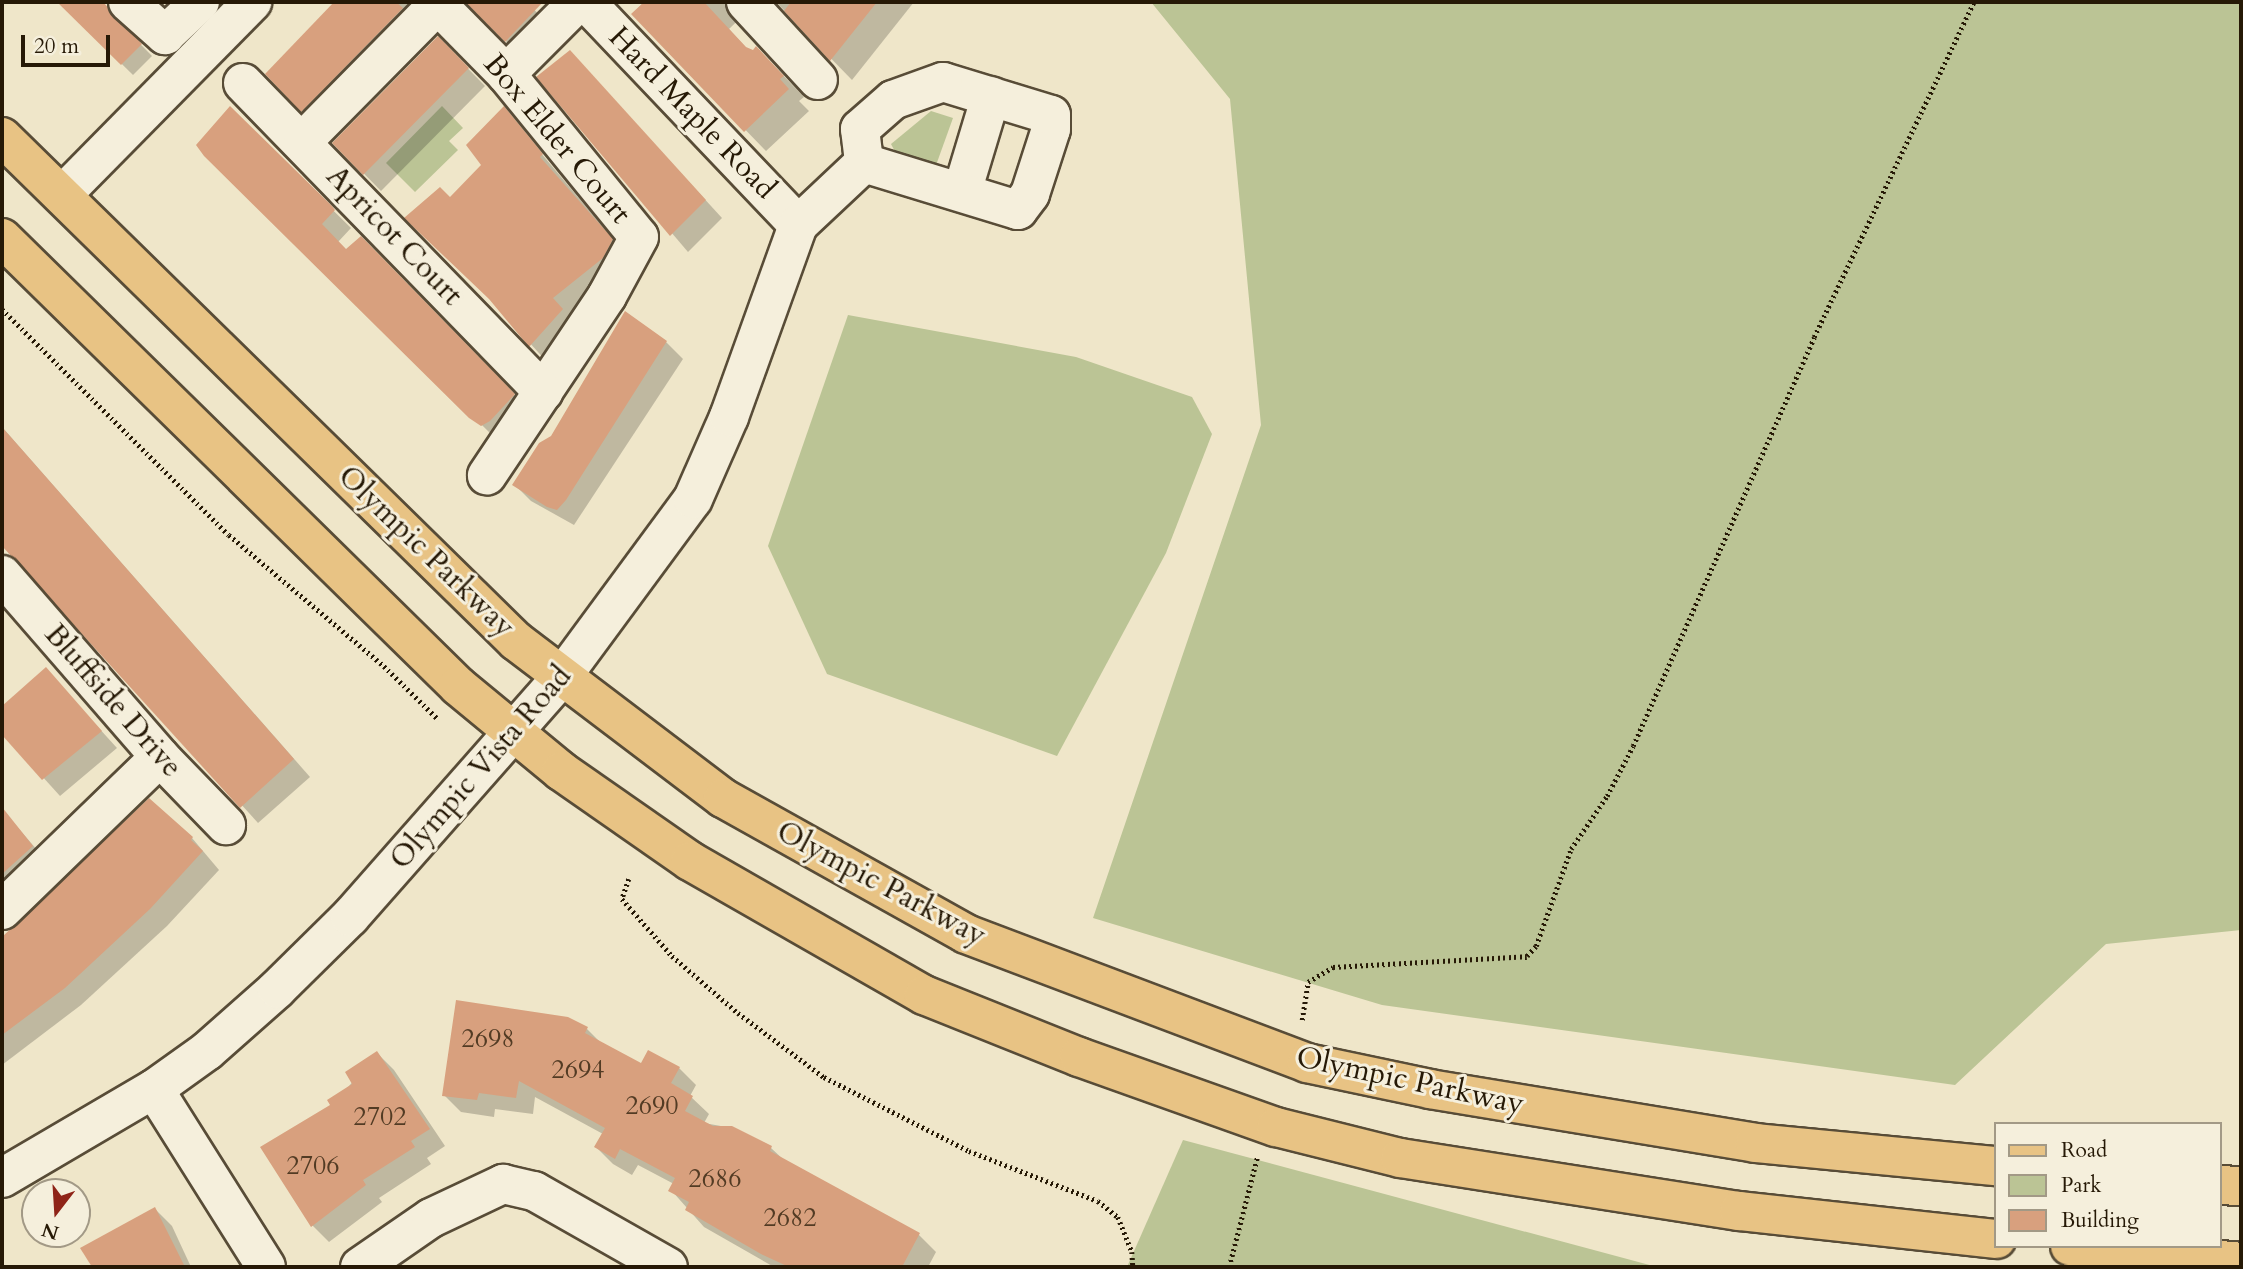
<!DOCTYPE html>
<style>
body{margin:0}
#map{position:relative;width:2243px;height:1269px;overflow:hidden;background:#efe6c9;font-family:Cardo,serif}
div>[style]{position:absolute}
.green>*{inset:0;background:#bbc495}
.shadow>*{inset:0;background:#0003}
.building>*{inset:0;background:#d8a07e}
.path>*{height:4.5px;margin-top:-2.25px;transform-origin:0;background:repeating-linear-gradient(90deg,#261906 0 2px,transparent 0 5.5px)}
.roads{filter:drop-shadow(2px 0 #584c37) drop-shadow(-2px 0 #584c37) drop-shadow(0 2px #584c37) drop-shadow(0 -2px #584c37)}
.minor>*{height:38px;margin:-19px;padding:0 19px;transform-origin:19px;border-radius:19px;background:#f5efdc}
.major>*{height:38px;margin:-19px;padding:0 19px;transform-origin:19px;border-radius:19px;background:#e8c384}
span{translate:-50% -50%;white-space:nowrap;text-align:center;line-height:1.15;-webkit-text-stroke:6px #f5efdc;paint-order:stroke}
.number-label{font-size:26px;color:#523b24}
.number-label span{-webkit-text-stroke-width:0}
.street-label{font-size:30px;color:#261906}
.frame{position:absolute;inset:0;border:4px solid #261906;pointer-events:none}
.legend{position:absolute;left:1994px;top:1122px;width:228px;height:126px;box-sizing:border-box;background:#f5efdc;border:2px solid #a29986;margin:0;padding:9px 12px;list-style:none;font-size:21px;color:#261906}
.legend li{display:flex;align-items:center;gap:14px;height:35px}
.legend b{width:35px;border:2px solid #a29986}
.north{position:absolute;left:21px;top:1178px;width:70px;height:70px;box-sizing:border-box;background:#f5efdc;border:2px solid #a29986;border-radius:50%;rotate:197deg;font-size:19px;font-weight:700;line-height:28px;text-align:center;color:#261906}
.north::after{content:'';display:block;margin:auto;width:24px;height:32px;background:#8f2418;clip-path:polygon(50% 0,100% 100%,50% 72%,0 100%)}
.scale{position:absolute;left:21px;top:35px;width:89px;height:32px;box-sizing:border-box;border:4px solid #261906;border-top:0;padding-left:9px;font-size:21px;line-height:24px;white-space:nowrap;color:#261906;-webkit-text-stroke:5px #f5efdc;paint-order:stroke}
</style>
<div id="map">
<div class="green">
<div style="clip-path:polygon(1151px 2px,2241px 2px,2241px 930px,2106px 944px,1955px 1085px,1382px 1005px,1093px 918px,1261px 425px,1230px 99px)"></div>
<div style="clip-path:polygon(442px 106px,463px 128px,449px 141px,458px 150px,415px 192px,386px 163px)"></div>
<div style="clip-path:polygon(931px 111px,953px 118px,935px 168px,900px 161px,891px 144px)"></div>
<div style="clip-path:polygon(848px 315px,1076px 357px,1192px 397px,1212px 434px,1166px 553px,1057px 756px,827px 674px,768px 546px)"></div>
<div style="clip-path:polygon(1183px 1140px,1657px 1267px,1127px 1267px)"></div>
</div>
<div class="shadow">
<div style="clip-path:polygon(59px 2px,99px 2px,152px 56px,133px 75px)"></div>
<div style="clip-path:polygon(337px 2px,443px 2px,319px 127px,268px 74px)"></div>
<div style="clip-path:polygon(463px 2px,526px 2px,551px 26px,523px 57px)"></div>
<div style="clip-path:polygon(644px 2px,757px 2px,729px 29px,748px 50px,777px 69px,804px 97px,799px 101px,809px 111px,766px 151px,633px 14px)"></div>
<div style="clip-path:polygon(776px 2px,914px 2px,852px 80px)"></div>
<div style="clip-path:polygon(438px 38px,485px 86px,381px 191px,334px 143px)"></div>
<div style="clip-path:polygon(570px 52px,722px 218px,688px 252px,539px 77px)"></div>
<div style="clip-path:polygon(230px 109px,351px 228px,338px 242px,346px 251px,361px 238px,531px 413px,499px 442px,322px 266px)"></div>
<div style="clip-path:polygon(504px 109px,629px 258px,619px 275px,568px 316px,579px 327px,547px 362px,493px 302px,450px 199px,483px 165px)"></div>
<div style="clip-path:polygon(666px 342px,683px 359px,574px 525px,531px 501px,515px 485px,552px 437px)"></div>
<div style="clip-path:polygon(2px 427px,310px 777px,258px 823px,2px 540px)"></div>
<div style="clip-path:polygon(46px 670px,117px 748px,60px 796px,2px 732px,2px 709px)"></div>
<div style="clip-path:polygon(2px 809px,49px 864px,2px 902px)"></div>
<div style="clip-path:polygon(192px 838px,219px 870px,167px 926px,81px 1005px,2px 1065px,2px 940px)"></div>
<div style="clip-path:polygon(587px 1029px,603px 1045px,642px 1065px,679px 1068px,696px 1085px,690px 1096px,709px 1114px,704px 1123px,732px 1128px,771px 1148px,785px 1161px,919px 1235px,936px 1252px,928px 1267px,774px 1267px,704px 1227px,671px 1190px,674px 1184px,638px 1165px,632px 1175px,613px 1164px,596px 1147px,603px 1134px,535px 1097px,533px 1114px,495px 1109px,494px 1117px,461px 1112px,444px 1095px)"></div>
<div style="clip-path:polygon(377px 1053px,394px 1070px,445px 1146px,427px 1158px,431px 1164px,379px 1198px,382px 1202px,329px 1242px,312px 1225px,333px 1105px)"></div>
<div style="clip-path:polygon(155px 1209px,172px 1226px,191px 1267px,94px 1267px,83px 1249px)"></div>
</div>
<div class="building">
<div style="clip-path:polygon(57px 2px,103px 2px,142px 44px,121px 65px)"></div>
<div style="clip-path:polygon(334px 2px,396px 2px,403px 8px,301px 112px,265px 74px)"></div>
<div style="clip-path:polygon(465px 2px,543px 2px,505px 42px)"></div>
<div style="clip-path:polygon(644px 2px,704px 2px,746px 47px,753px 50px,756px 46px,784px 76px,780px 79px,789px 89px,744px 132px,631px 14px)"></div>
<div style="clip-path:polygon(791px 2px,877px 2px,830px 61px,784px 11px)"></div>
<div style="clip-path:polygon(438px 36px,469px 68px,363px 175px,332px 143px)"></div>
<div style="clip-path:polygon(570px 50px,706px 200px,670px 236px,536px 77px)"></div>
<div style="clip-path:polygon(230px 106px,332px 206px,335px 210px,322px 224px,346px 249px,361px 236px,515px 394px,490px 421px,481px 426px,469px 418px,204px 156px,196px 145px)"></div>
<div style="clip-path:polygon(504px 106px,543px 154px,540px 157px,613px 239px,603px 258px,553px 298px,563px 309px,529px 347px,489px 299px,404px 218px,440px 187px,450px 197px,481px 165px,466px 145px)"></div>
<div style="clip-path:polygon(625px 311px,667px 341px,566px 500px,557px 510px,547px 507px,512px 485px,539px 443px,551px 436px)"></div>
<div style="clip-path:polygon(2px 427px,294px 759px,240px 808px,2px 546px)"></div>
<div style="clip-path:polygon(46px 667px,102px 731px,42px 780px,2px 735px,2px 706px)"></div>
<div style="clip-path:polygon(149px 798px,193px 837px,191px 840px,203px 851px,150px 909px,65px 988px,2px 1035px,2px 937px)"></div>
<div style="clip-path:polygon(2px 807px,33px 846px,2px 874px)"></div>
<div style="clip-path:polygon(456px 1000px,568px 1017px,588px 1027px,585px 1033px,641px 1063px,648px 1050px,680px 1067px,671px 1083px,693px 1096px,685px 1111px,713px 1126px,732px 1126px,772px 1146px,770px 1151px,920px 1233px,902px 1267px,789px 1267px,761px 1254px,685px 1210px,689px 1202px,668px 1191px,675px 1178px,620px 1149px,615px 1159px,594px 1147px,605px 1128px,519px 1081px,516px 1098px,479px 1093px,477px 1100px,442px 1096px)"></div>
<div style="clip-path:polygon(377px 1051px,430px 1129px,411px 1141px,415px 1147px,363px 1180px,366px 1185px,311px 1227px,260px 1147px,330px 1105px,327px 1100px,352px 1084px,345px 1072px)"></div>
<div style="clip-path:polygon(155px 1207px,185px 1267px,92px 1267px,80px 1248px)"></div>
</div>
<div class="path">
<div style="left:2px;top:309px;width:320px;rotate:44.9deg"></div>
<div style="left:229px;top:535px;width:203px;rotate:40.2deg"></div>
<div style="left:384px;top:666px;width:77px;rotate:44.5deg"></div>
<div style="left:629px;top:879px;width:21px;rotate:109deg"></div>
<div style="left:622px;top:899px;width:76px;rotate:48.7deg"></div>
<div style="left:672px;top:956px;width:87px;rotate:40.8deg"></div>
<div style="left:738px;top:1013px;width:107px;rotate:36.7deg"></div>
<div style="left:824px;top:1077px;width:163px;rotate:27deg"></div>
<div style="left:969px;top:1151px;width:138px;rotate:21.2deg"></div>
<div style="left:1098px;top:1201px;width:26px;rotate:39deg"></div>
<div style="left:1118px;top:1217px;width:38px;rotate:68deg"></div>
<div style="left:1132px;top:1252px;width:15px;rotate:86deg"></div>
<div style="left:1302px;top:1020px;width:38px;rotate:-81deg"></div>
<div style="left:1308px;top:982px;width:29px;rotate:-31deg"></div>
<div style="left:1333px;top:967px;width:194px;rotate:-3.2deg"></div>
<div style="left:1527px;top:956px;width:13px;rotate:-48deg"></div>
<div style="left:1536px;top:946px;width:103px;rotate:-70.2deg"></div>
<div style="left:1571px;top:849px;width:64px;rotate:-55.8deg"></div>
<div style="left:1607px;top:796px;width:56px;rotate:-62.5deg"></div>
<div style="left:1633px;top:746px;width:447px;rotate:-66.1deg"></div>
<div style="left:1814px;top:337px;width:371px;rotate:-64.5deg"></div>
<div style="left:1229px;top:1267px;width:113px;rotate:-75.6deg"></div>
</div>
<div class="roads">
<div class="minor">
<div style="left:128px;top:2px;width:50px;rotate:41.7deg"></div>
<div style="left:165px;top:35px;width:48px;rotate:-43.3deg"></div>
<div style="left:435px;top:2px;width:101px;rotate:45.4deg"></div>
<div style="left:506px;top:74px;width:210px;rotate:50.8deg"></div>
<div style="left:639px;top:237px;width:67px;rotate:118.5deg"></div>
<div style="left:607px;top:296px;width:216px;rotate:123.8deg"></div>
<div style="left:586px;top:2px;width:308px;rotate:46.4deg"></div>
<div style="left:746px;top:2px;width:106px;rotate:47.3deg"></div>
<div style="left:506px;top:74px;width:102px;rotate:-45deg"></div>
<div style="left:243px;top:83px;width:431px;rotate:45.8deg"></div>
<div style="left:303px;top:141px;width:192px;rotate:-45.4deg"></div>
<div style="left:962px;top:192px;width:100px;rotate:-73.2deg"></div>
<div style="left:62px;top:195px;width:271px;rotate:-45.4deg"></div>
<div style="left:2px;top:575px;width:241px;rotate:49deg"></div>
<div style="left:160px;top:757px;width:95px;rotate:45.9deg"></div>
<div style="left:2px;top:910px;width:220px;rotate:-44.1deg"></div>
<div style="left:154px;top:1089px;width:210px;rotate:57.8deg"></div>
<div style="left:2px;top:1178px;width:176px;rotate:-30.4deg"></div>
<div style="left:154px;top:1089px;width:65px;rotate:-35.6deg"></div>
<div style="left:207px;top:1051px;width:94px;rotate:-41.5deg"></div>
<div style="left:277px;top:989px;width:103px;rotate:-44.6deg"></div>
<div style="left:350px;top:917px;width:319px;rotate:-48.6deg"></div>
<div style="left:561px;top:678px;width:222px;rotate:-53.6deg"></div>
<div style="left:693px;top:499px;width:90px;rotate:-66.3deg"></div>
<div style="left:729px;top:417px;width:204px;rotate:-70.2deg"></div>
<div style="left:798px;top:225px;width:91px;rotate:-43.2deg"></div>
<div style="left:864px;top:163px;width:161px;rotate:17deg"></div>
<div style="left:1018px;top:210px;width:20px;rotate:-53deg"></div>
<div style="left:1030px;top:194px;width:68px;rotate:-72.1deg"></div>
<div style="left:1051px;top:129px;width:14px;rotate:-90deg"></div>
<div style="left:1051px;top:115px;width:113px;rotate:-163deg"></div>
<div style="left:943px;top:82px;width:53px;rotate:160.2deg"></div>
<div style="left:893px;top:100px;width:44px;rotate:138.7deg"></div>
<div style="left:860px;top:129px;width:34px;rotate:83deg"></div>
<div style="left:360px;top:1267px;width:86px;rotate:-34.6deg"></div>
<div style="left:431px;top:1218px;width:80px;rotate:-25.3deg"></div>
<div style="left:503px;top:1184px;width:32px;rotate:13deg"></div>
<div style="left:534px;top:1191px;width:154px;rotate:29.6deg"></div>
</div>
<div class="major">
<div style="left:2px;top:137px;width:720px;rotate:44.44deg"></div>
<div style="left:516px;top:641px;width:260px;rotate:37.2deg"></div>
<div style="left:723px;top:798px;width:278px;rotate:29.2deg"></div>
<div style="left:966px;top:934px;width:365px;rotate:20.7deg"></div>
<div style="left:1307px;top:1063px;width:126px;rotate:11.9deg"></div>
<div style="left:1430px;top:1089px;width:329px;rotate:9.4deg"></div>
<div style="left:1755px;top:1143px;width:242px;rotate:5.5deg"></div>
<div style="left:2px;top:238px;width:639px;rotate:44.49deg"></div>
<div style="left:458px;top:686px;width:134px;rotate:39.5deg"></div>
<div style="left:561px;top:771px;width:157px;rotate:34.9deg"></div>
<div style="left:690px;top:861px;width:270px;rotate:29.8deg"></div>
<div style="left:924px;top:995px;width:167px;rotate:21.8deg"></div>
<div style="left:1079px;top:1057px;width:209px;rotate:19.6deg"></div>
<div style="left:1276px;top:1127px;width:128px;rotate:14deg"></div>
<div style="left:1400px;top:1158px;width:343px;rotate:8.9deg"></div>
<div style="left:1739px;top:1211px;width:259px;rotate:6.2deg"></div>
<div style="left:2220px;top:1185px;width:21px;rotate:3deg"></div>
<div style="left:2070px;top:1246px;width:172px;rotate:5.3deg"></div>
</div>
</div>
<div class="number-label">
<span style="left:488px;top:1039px">2698</span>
<span style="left:578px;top:1070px">2694</span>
<span style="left:652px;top:1106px">2690</span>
<span style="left:380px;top:1117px">2702</span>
<span style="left:313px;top:1166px">2706</span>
<span style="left:715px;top:1179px">2686</span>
<span style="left:790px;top:1218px">2682</span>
</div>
<div class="street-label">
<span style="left:692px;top:113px;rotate:46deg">Hard Maple Road</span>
<span style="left:557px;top:139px;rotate:50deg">Box Elder Court</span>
<span style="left:394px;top:236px;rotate:46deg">Apricot Court</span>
<span style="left:426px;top:552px;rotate:44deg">Olympic Parkway</span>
<span style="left:113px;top:701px;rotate:49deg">Bluffside Drive</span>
<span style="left:481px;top:768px;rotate:-49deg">Olympic Vista Road</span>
<span style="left:881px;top:884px;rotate:28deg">Olympic Parkway</span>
<span style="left:1410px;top:1081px;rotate:12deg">Olympic Parkway</span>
</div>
<div class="frame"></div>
<ul class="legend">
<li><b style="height:9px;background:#e8c384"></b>Road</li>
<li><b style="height:19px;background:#bbc495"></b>Park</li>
<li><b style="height:19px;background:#d8a07e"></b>Building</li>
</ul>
<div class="north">N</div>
<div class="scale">20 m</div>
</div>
